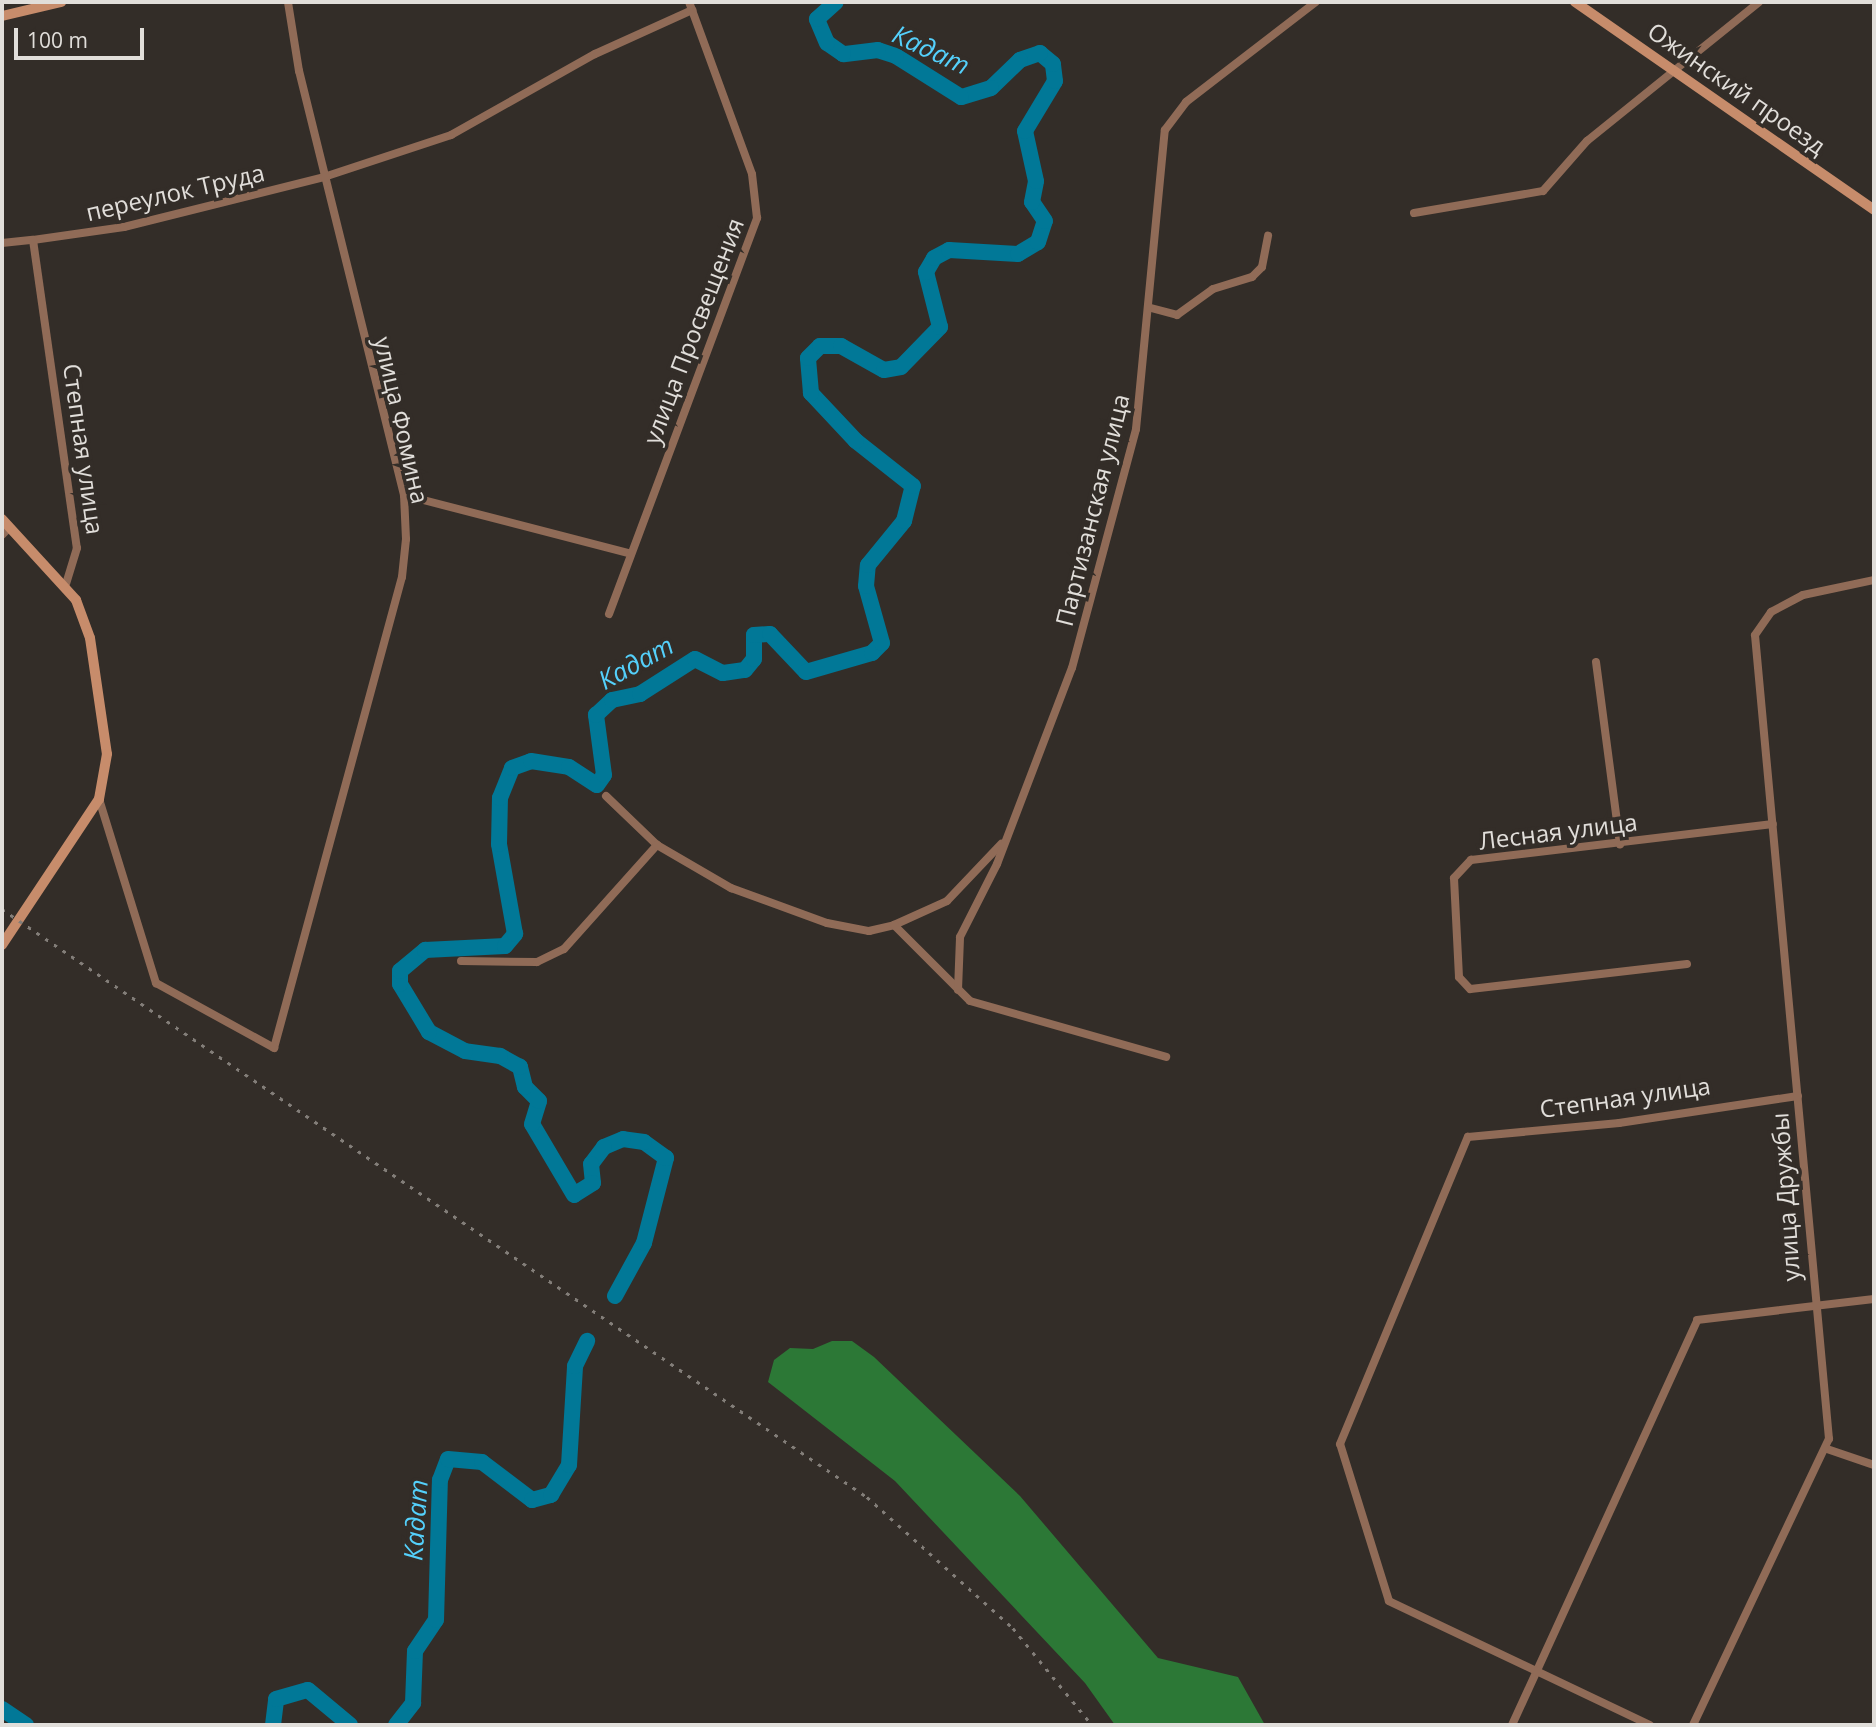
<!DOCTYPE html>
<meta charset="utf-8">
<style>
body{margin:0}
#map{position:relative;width:1876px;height:1727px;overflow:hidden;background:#332d28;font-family:"Open Sans",sans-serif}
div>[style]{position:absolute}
.forest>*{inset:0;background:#2c7836}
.river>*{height:16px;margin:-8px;padding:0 8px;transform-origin:8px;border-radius:8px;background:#017897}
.street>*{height:8px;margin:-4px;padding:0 4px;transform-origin:4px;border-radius:4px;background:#906b57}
.secondary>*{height:10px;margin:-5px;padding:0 5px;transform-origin:5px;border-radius:5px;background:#c78c6b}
.rail>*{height:2.5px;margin-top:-1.25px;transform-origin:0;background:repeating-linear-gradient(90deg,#837e79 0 3.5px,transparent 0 10.5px)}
span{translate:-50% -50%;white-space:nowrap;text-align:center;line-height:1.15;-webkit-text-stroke:7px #332d28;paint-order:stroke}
.street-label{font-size:24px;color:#e1deda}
.water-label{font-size:26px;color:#54d0fb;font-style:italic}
.frame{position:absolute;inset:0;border:4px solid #e1deda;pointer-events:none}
.scale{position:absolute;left:14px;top:28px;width:130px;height:32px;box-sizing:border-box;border:4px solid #e1deda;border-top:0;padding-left:9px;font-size:21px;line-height:24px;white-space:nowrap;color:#e1deda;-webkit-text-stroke:5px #332d28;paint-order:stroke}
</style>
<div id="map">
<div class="forest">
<div style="clip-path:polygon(832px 1341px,852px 1341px,874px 1357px,1020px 1496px,1158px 1658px,1238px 1677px,1265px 1725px,1115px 1725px,1085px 1683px,895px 1481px,768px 1382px,774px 1360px,790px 1348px,813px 1349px)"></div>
</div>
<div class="river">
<div style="left:615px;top:1296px;width:60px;rotate:-61.3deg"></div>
<div style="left:644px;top:1243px;width:88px;rotate:-75.5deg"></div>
<div style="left:666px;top:1158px;width:27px;rotate:-144deg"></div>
<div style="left:644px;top:1142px;width:21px;rotate:-172deg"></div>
<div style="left:623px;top:1139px;width:21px;rotate:157deg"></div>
<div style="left:604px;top:1147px;width:21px;rotate:127deg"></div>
<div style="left:591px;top:1164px;width:19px;rotate:84deg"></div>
<div style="left:593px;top:1183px;width:22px;rotate:148deg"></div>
<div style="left:574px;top:1195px;width:82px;rotate:-120.6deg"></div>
<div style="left:532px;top:1124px;width:24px;rotate:-73deg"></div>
<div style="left:539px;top:1101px;width:20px;rotate:-135deg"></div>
<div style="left:525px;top:1087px;width:21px;rotate:-104deg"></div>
<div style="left:520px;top:1067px;width:23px;rotate:-151deg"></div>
<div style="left:500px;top:1056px;width:35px;rotate:-172deg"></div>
<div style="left:465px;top:1051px;width:41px;rotate:-152.2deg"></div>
<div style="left:429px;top:1032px;width:56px;rotate:-121.1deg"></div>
<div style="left:400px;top:984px;width:13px;rotate:-90deg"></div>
<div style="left:400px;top:971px;width:33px;rotate:-40deg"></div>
<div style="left:425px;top:950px;width:80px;rotate:-2.9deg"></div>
<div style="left:505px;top:946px;width:16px;rotate:-50deg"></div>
<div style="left:515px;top:934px;width:91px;rotate:-100.1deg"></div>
<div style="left:499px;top:844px;width:46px;rotate:-88.8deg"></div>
<div style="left:500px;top:798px;width:32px;rotate:-68deg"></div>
<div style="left:512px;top:768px;width:20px;rotate:-20deg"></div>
<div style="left:531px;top:761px;width:38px;rotate:9deg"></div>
<div style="left:569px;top:767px;width:33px;rotate:33deg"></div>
<div style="left:597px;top:785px;width:12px;rotate:-55deg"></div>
<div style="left:604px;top:775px;width:61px;rotate:-97.6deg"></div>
<div style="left:596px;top:715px;width:22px;rotate:-43deg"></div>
<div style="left:612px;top:700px;width:29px;rotate:-12deg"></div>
<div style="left:640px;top:694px;width:65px;rotate:-32.5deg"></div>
<div style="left:695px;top:659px;width:31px;rotate:27deg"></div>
<div style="left:723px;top:673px;width:22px;rotate:-8deg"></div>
<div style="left:745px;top:670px;width:14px;rotate:-51deg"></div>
<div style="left:754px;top:659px;width:24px;rotate:-90deg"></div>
<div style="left:754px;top:635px;width:16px;rotate:-4deg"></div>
<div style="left:770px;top:634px;width:52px;rotate:46.5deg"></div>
<div style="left:806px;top:672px;width:69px;rotate:-16.1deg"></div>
<div style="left:872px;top:653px;width:14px;rotate:-45deg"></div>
<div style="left:882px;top:643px;width:59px;rotate:-105.7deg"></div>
<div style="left:866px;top:586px;width:21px;rotate:-85deg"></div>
<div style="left:868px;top:565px;width:57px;rotate:-50.7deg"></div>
<div style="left:904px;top:521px;width:36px;rotate:-76deg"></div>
<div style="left:913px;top:486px;width:73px;rotate:-141.7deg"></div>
<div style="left:856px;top:441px;width:66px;rotate:-133.2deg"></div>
<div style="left:811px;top:393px;width:35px;rotate:-95deg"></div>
<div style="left:808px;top:358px;width:17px;rotate:-45deg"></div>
<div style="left:820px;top:346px;width:21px"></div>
<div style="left:841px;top:346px;width:49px;rotate:29.2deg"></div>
<div style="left:884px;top:370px;width:17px;rotate:-10deg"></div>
<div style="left:901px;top:367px;width:56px;rotate:-45.7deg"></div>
<div style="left:940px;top:327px;width:57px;rotate:-104.3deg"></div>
<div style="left:926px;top:272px;width:16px;rotate:-60deg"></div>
<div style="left:934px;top:258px;width:17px;rotate:-28deg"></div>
<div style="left:949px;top:250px;width:69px;rotate:3.3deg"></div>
<div style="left:1018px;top:254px;width:23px;rotate:-31deg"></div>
<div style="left:1038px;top:242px;width:22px;rotate:-72deg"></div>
<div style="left:1045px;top:221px;width:23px;rotate:-124deg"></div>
<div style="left:1032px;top:202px;width:21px;rotate:-79deg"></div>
<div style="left:1036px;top:181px;width:51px;rotate:-102.4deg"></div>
<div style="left:1025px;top:131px;width:58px;rotate:-59deg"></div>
<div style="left:1055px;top:81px;width:17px;rotate:-97deg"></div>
<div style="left:1053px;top:64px;width:17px;rotate:-140deg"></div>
<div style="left:1040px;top:53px;width:21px;rotate:161deg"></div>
<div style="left:1020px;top:60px;width:40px;rotate:136deg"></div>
<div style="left:991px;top:88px;width:31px;rotate:163deg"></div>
<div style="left:961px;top:97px;width:77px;rotate:-147.8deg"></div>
<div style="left:896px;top:56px;width:19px;rotate:-162deg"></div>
<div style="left:878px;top:50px;width:35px;rotate:173deg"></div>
<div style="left:843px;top:54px;width:19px;rotate:-145deg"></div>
<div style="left:827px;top:43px;width:26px;rotate:-113deg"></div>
<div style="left:817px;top:19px;width:25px;rotate:-42deg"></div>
<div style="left:2px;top:1709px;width:29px;rotate:34deg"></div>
<div style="left:273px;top:1725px;width:26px;rotate:-83deg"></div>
<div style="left:276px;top:1699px;width:33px;rotate:-16deg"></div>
<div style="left:308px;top:1690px;width:55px;rotate:39.8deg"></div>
<div style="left:396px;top:1725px;width:28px;rotate:-52deg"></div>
<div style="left:413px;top:1703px;width:52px;rotate:-87.8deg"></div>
<div style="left:415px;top:1651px;width:37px;rotate:-56deg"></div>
<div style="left:436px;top:1620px;width:140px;rotate:-88.4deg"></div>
<div style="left:440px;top:1480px;width:22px;rotate:-69deg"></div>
<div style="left:448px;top:1459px;width:34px;rotate:5deg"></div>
<div style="left:482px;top:1462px;width:63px;rotate:37.2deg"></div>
<div style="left:532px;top:1500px;width:20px;rotate:-15deg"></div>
<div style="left:551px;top:1495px;width:35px;rotate:-59deg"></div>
<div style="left:569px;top:1465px;width:99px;rotate:-86.5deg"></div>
<div style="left:575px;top:1366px;width:28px;rotate:-64deg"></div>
</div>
<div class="street">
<div style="left:1414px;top:213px;width:131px;rotate:-9.7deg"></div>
<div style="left:1543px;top:191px;width:67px;rotate:-48.7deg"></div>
<div style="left:1587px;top:141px;width:221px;rotate:-38.9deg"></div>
<div style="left:33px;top:240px;width:92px;rotate:-8.1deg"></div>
<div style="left:124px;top:227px;width:206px;rotate:-14deg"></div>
<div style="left:324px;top:177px;width:134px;rotate:-18.3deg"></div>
<div style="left:451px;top:135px;width:165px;rotate:-29.4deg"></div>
<div style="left:595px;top:54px;width:107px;rotate:-24.4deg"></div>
<div style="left:2px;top:243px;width:31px;rotate:-6deg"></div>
<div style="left:33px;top:240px;width:311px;rotate:81.9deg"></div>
<div style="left:77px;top:548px;width:37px;rotate:107deg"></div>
<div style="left:1151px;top:308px;width:27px;rotate:15deg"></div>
<div style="left:1177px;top:315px;width:44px;rotate:-35.8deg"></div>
<div style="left:1213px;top:289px;width:41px;rotate:-17.1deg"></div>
<div style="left:1252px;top:277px;width:14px;rotate:-45deg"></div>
<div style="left:1262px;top:267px;width:32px;rotate:-79deg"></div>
<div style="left:404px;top:495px;width:232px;rotate:14.5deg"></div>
<div style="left:2px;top:535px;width:11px;rotate:-45deg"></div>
<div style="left:609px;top:614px;width:423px;rotate:-69.5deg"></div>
<div style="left:757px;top:218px;width:44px;rotate:-96.5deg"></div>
<div style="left:752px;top:174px;width:183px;rotate:-110.1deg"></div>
<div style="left:1596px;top:662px;width:184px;rotate:82.5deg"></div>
<div style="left:606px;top:796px;width:71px;rotate:43.9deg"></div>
<div style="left:99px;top:799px;width:193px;rotate:72.8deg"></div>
<div style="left:156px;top:983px;width:135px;rotate:28.8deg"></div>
<div style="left:274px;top:1048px;width:488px;rotate:-74.8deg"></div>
<div style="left:402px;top:577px;width:38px;rotate:-84deg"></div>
<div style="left:406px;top:539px;width:44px;rotate:-92.6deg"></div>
<div style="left:404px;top:495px;width:437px;rotate:-103.9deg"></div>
<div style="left:299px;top:71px;width:70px;rotate:-99.1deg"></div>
<div style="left:894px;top:925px;width:58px;rotate:-24.4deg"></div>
<div style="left:947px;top:901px;width:79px;rotate:-46.5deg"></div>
<div style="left:461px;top:961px;width:76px;rotate:0.8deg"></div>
<div style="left:537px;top:962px;width:30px;rotate:-26deg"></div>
<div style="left:564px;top:949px;width:140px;rotate:-48.2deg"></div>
<div style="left:657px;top:845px;width:86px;rotate:30.2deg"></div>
<div style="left:731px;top:888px;width:102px;rotate:20deg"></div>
<div style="left:827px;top:923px;width:43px;rotate:10.8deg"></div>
<div style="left:869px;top:931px;width:26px;rotate:-13deg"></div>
<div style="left:894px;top:925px;width:107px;rotate:45deg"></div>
<div style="left:970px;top:1001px;width:204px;rotate:15.9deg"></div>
<div style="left:1687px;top:964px;width:218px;rotate:173.4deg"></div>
<div style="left:1470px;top:989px;width:16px;rotate:-133deg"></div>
<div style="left:1459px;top:977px;width:99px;rotate:-92.9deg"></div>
<div style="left:1454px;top:878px;width:25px;rotate:-47deg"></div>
<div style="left:1471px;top:860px;width:304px;rotate:-6.8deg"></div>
<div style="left:958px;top:990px;width:53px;rotate:-87.8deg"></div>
<div style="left:960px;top:937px;width:82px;rotate:-63.1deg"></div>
<div style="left:997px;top:864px;width:210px;rotate:-69.1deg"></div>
<div style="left:1072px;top:668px;width:247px;rotate:-75deg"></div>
<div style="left:1136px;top:429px;width:300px;rotate:-84.5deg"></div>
<div style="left:1165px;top:130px;width:35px;rotate:-53deg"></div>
<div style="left:1186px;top:102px;width:164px;rotate:-37.6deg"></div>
<div style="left:1827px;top:1449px;width:50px;rotate:18.8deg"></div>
<div style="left:1512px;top:1725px;width:445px;rotate:-65.4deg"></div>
<div style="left:1697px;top:1320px;width:178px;rotate:-6.8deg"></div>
<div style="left:1650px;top:1725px;width:289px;rotate:-154.6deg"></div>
<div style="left:1389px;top:1601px;width:164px;rotate:-107.3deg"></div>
<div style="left:1340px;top:1444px;width:333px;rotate:-67.4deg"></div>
<div style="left:1468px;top:1137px;width:152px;rotate:-5.3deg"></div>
<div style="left:1619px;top:1123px;width:181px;rotate:-8.6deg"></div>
<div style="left:1693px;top:1725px;width:317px;rotate:-64.6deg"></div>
<div style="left:1829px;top:1439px;width:807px;rotate:-95.26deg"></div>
<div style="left:1755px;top:635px;width:28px;rotate:-55deg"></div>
<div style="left:1771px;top:612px;width:36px;rotate:-28deg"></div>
<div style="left:1803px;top:595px;width:73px;rotate:-11.9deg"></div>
</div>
<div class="secondary">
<div style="left:1575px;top:2px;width:364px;rotate:34.8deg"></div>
<div style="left:2px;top:16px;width:61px;rotate:-13.3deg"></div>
<div style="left:2px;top:519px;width:110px;rotate:47.6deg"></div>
<div style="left:76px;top:600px;width:40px;rotate:69.8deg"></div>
<div style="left:90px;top:638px;width:117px;rotate:81.7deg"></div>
<div style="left:107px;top:754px;width:46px;rotate:100.1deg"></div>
<div style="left:99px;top:799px;width:175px;rotate:123.6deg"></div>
</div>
<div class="rail">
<div style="left:2px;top:909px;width:1046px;rotate:34.21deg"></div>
<div style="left:867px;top:1497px;width:196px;rotate:41.9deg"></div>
<div style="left:1013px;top:1628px;width:125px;rotate:50.8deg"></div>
</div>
<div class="street-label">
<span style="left:1737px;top:88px;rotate:35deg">Ожинский проезд</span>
<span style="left:175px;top:192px;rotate:-13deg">переулок Труда</span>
<span style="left:693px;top:331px;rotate:-69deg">улица Просвещения</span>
<span style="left:402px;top:420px;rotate:77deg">улица Фомина</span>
<span style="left:84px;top:449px;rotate:82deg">Степная улица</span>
<span style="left:1092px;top:510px;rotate:-76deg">Партизанская улица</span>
<span style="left:1558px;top:831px;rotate:-7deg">Лесная улица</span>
<span style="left:1625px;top:1097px;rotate:-8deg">Степная улица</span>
<span style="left:1785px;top:1197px;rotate:-94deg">улица Дружбы</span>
</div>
<div class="water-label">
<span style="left:931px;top:50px;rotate:25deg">Кадат</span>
<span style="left:636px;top:663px;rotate:-29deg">Кадат</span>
<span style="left:416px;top:1520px;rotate:-86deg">Кадат</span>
</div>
<div class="frame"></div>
<div class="scale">100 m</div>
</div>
